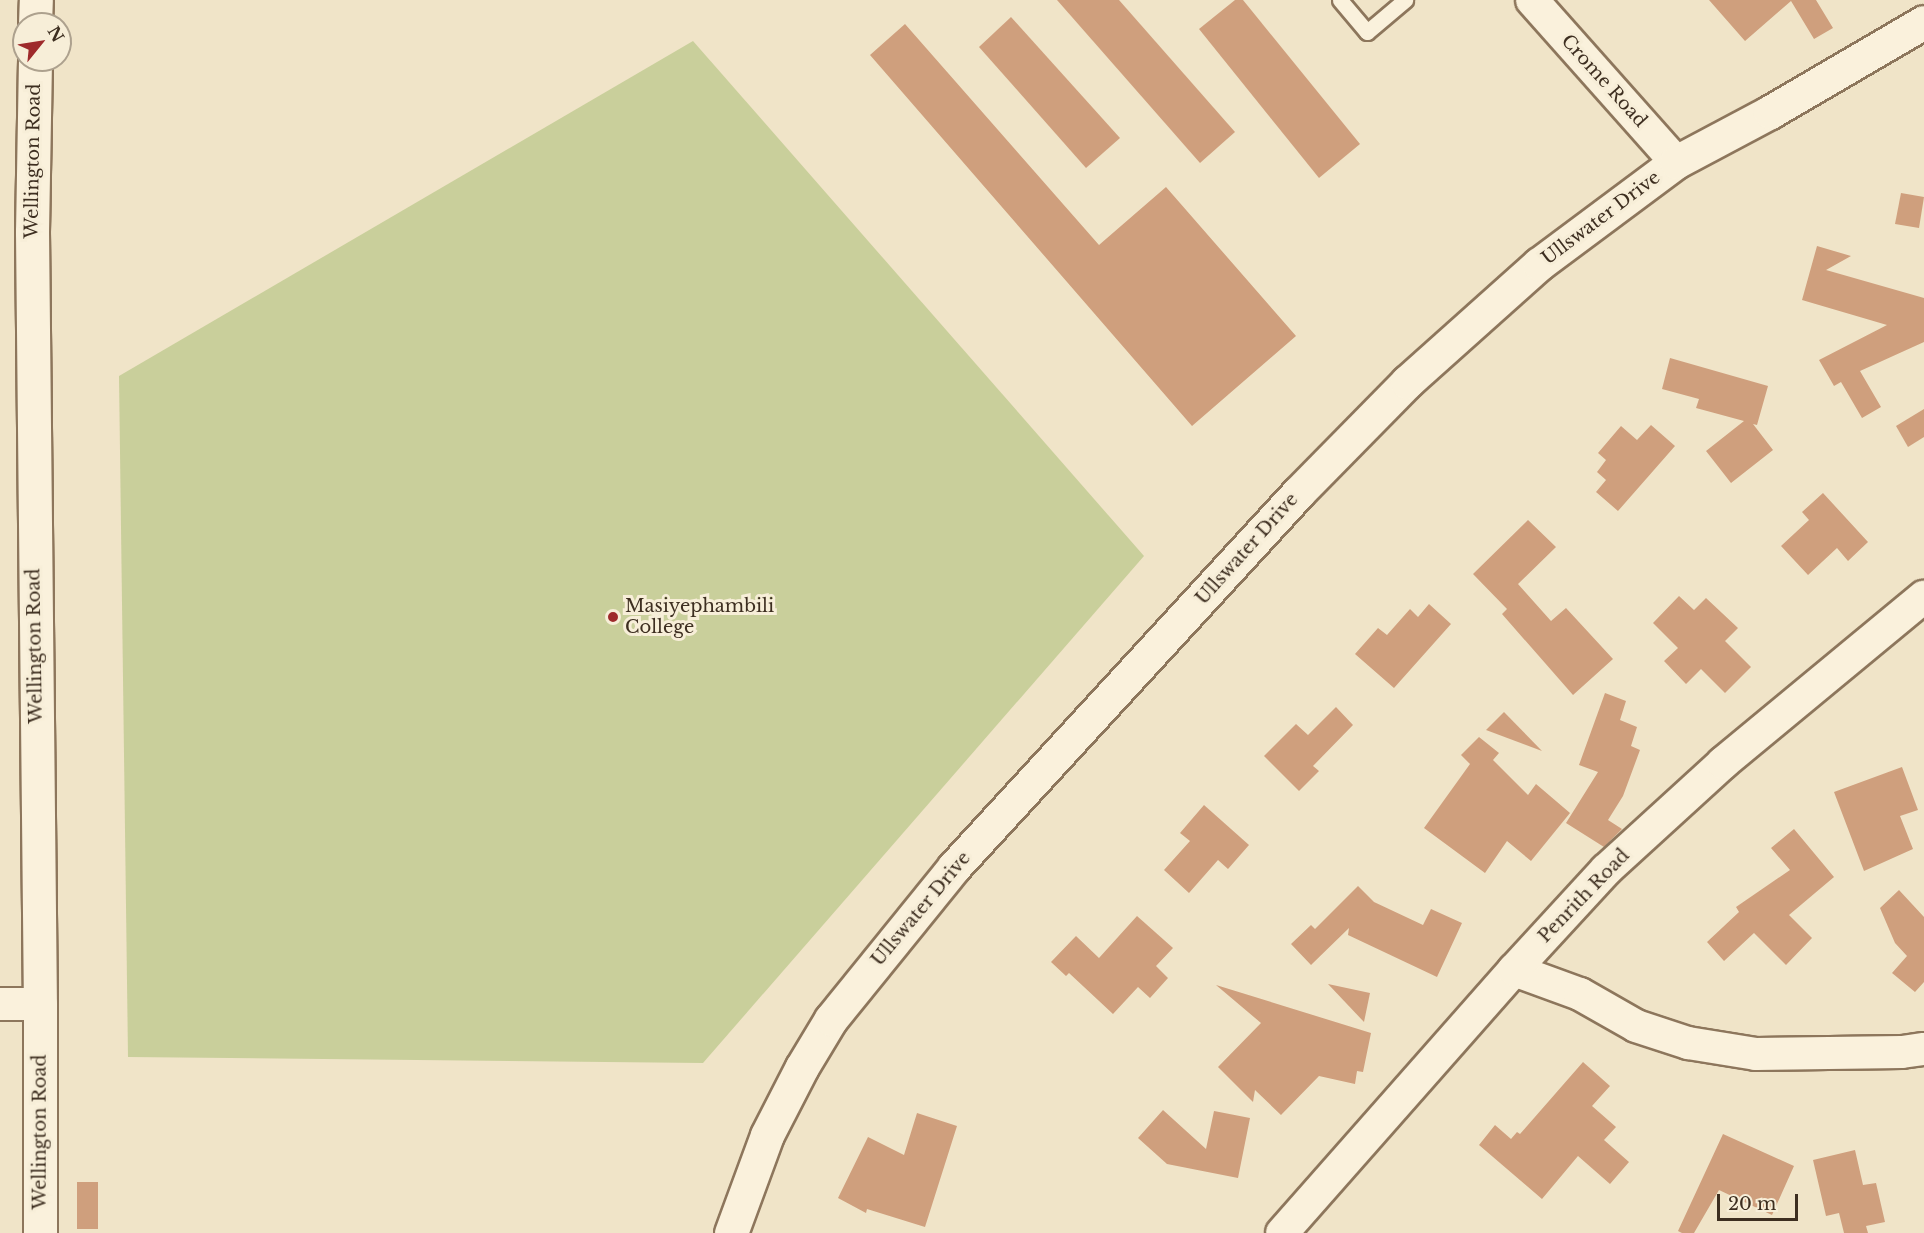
<!DOCTYPE html>
<style>
body{margin:0}
#map{position:relative;width:1924px;height:1233px;overflow:hidden;background:#f0e4c8;font-family:"Libre Baskerville",serif}
div>[style]{position:absolute}
.green>*{inset:0;background:#c9cf9b}
.building>*{inset:0;background:#cf9f7d}
.roads{filter:drop-shadow(2px 0 #8d765c) drop-shadow(-2px 0 #8d765c) drop-shadow(0 2px #8d765c) drop-shadow(0 -2px #8d765c)}
.lane>*{height:15px;margin:-7.5px;padding:0 7.5px;transform-origin:7.5px;border-radius:7.5px;background:#faf1dc}
.street>*{height:32px;margin:-16px;padding:0 16px;transform-origin:16px;border-radius:16px;background:#faf1dc}
.secondary>*{height:33px;margin:-16.5px;padding:0 16.5px;transform-origin:16.5px;border-radius:16.5px;background:#faf1dc}
.dots>*{width:16px;height:16px;translate:-50% -50%;box-sizing:border-box;border:3px solid #f7eed8;border-radius:50%}
span{translate:-50% -50%;white-space:nowrap;text-align:center;line-height:1.15;-webkit-text-stroke:6px #f7eed8;paint-order:stroke}
.street-label{font-size:18px;color:#3d2e20}
.poi-label{font-size:18px;color:#3d2e20}
.left{translate:0 -50%;text-align:left}
.north{position:absolute;left:12px;top:12px;width:60px;height:60px;box-sizing:border-box;background:#f7eed8;border:2px solid #ada18e;border-radius:50%;rotate:60deg;font-size:16px;font-weight:700;line-height:24px;text-align:center;color:#3d2e20}
.north::after{content:'';display:block;margin:auto;width:21px;height:27px;background:#9e2a2b;clip-path:polygon(50% 0,100% 100%,50% 72%,0 100%)}
.scale{position:absolute;left:1717px;top:1194px;width:81px;height:27px;box-sizing:border-box;border:3px solid #3d2e20;border-top:0;padding-left:8px;font-size:18px;line-height:21px;white-space:nowrap;color:#3d2e20;-webkit-text-stroke:4px #f7eed8;paint-order:stroke}
</style>
<div id="map">
<div class="green">
<div style="clip-path:polygon(693px 41px,1144px 556px,703px 1063px,128px 1057px,119px 376px)"></div>
</div>
<div class="building">
<div style="clip-path:polygon(1057px 0,1119px 0,1235px 132px,1200px 163px)"></div>
<div style="clip-path:polygon(1235px 0,1243px 0,1360px 144px,1319px 178px,1199px 29px)"></div>
<div style="clip-path:polygon(1709px 0,1816px 0,1833px 28px,1814px 39px,1791px 1px,1745px 41px)"></div>
<div style="clip-path:polygon(1011px 17px,1120px 138px,1086px 168px,979px 47px)"></div>
<div style="clip-path:polygon(905px 24px,1099px 245px,1166px 187px,1296px 336px,1192px 426px,870px 55px)"></div>
<div style="clip-path:polygon(1901px 193px,1924px 197px,1919px 228px,1895px 224px)"></div>
<div style="clip-path:polygon(1817px 246px,1851px 256px,1826px 270px,1924px 298px,1924px 342px,1860px 371px,1881px 407px,1862px 418px,1841px 382px,1834px 386px,1819px 360px,1887px 325px,1802px 300px)"></div>
<div style="clip-path:polygon(1670px 358px,1768px 386px,1757px 425px,1753px 424px,1773px 450px,1731px 483px,1706px 451px,1744px 421px,1696px 408px,1699px 399px,1662px 389px)"></div>
<div style="clip-path:polygon(1924px 409px,1924px 437px,1908px 447px,1896px 426px)"></div>
<div style="clip-path:polygon(1651px 425px,1675px 446px,1618px 511px,1596px 492px,1606px 480px,1597px 472px,1606px 460px,1598px 453px,1621px 426px,1637px 440px)"></div>
<div style="clip-path:polygon(1823px 493px,1868px 542px,1848px 561px,1837px 548px,1808px 575px,1781px 546px,1809px 520px,1802px 512px)"></div>
<div style="clip-path:polygon(1528px 520px,1556px 547px,1518px 584px,1551px 621px,1566px 608px,1613px 659px,1573px 695px,1502px 614px,1507px 609px,1473px 574px)"></div>
<div style="clip-path:polygon(1679px 596px,1694px 610px,1706px 598px,1738px 628px,1725px 641px,1751px 667px,1725px 693px,1701px 669px,1686px 684px,1664px 661px,1678px 648px,1653px 623px)"></div>
<div style="clip-path:polygon(1429px 604px,1451px 624px,1394px 688px,1355px 654px,1378px 628px,1387px 635px,1410px 609px,1418px 617px)"></div>
<div style="clip-path:polygon(1605px 693px,1626px 701px,1620px 720px,1637px 727px,1631px 746px,1640px 750px,1623px 796px,1608px 820px,1622px 829px,1604px 847px,1566px 823px,1598px 772px,1579px 765px)"></div>
<div style="clip-path:polygon(1336px 707px,1353px 725px,1313px 766px,1319px 771px,1299px 791px,1264px 756px,1296px 724px,1308px 735px)"></div>
<div style="clip-path:polygon(1504px 712px,1542px 751px,1486px 730px)"></div>
<div style="clip-path:polygon(1479px 737px,1499px 753px,1493px 760px,1528px 795px,1536px 784px,1570px 813px,1531px 861px,1507px 841px,1485px 873px,1424px 828px,1470px 764px,1461px 755px)"></div>
<div style="clip-path:polygon(1902px 767px,1918px 810px,1900px 816px,1913px 849px,1864px 871px,1834px 792px)"></div>
<div style="clip-path:polygon(1204px 805px,1249px 845px,1228px 869px,1218px 860px,1189px 893px,1164px 870px,1190px 841px,1180px 833px)"></div>
<div style="clip-path:polygon(1794px 829px,1834px 877px,1789px 915px,1812px 938px,1786px 965px,1754px 933px,1724px 961px,1707px 942px,1739px 912px,1736px 907px,1790px 870px,1771px 848px)"></div>
<div style="clip-path:polygon(1358px 886px,1374px 902px,1423px 925px,1431px 909px,1462px 923px,1437px 977px,1348px 935px,1349px 928px,1311px 965px,1291px 944px,1311px 925px,1315px 929px)"></div>
<div style="clip-path:polygon(1899px 890px,1924px 917px,1924px 982px,1915px 992px,1892px 973px,1907px 956px,1895px 943px,1880px 908px)"></div>
<div style="clip-path:polygon(1137px 916px,1173px 948px,1156px 966px,1168px 978px,1150px 998px,1138px 987px,1113px 1014px,1069px 973px,1066px 976px,1051px 962px,1076px 936px,1099px 958px)"></div>
<div style="clip-path:polygon(1328px 984px,1370px 993px,1364px 1022px)"></div>
<div style="clip-path:polygon(1216px 985px,1371px 1033px,1363px 1072px,1357px 1071px,1355px 1084px,1319px 1076px,1281px 1115px,1255px 1090px,1253px 1102px,1218px 1067px,1261px 1023px)"></div>
<div style="clip-path:polygon(1583px 1062px,1610px 1086px,1592px 1106px,1616px 1127px,1604px 1140px,1629px 1162px,1610px 1184px,1578px 1156px,1542px 1199px,1479px 1145px,1495px 1125px,1511px 1139px,1517px 1132px,1520px 1134px)"></div>
<div style="clip-path:polygon(1163px 1110px,1206px 1149px,1214px 1111px,1250px 1118px,1238px 1178px,1167px 1164px,1138px 1138px)"></div>
<div style="clip-path:polygon(917px 1113px,957px 1126px,925px 1227px,867px 1209px,866px 1213px,838px 1198px,868px 1137px,904px 1155px)"></div>
<div style="clip-path:polygon(1723px 1134px,1794px 1166px,1772px 1215px,1719px 1190px,1694px 1233px,1682px 1233px,1678px 1231px)"></div>
<div style="clip-path:polygon(1855px 1150px,1863px 1185px,1876px 1183px,1885px 1222px,1866px 1226px,1868px 1233px,1844px 1233px,1839px 1213px,1826px 1216px,1813px 1160px)"></div>
<div style="clip-path:polygon(77px 1182px,98px 1182px,98px 1229px,77px 1229px)"></div>
</div>
<div class="roads">
<div class="lane">
<div style="left:1340px;top:0;width:42px;rotate:49.8deg"></div>
<div style="left:1367px;top:32px;width:50px;rotate:-40.1deg"></div>
</div>
<div class="street">
<div style="left:1532px;top:0;width:217px;rotate:48.4deg"></div>
<div style="left:1514px;top:970px;width:70px;rotate:20deg"></div>
<div style="left:1580px;top:994px;width:64px;rotate:29.7deg"></div>
<div style="left:1636px;top:1026px;width:55px;rotate:18.1deg"></div>
<div style="left:1688px;top:1043px;width:69px;rotate:9.2deg"></div>
<div style="left:1756px;top:1054px;width:146px;rotate:-0.8deg"></div>
<div style="left:1902px;top:1052px;width:22px;rotate:-8deg"></div>
<div style="left:0;top:1004px;width:40px"></div>
<div style="left:1282px;top:1233px;width:351px;rotate:-48.6deg"></div>
<div style="left:1514px;top:970px;width:136px;rotate:-47.4deg"></div>
<div style="left:1606px;top:870px;width:159px;rotate:-42.4deg"></div>
<div style="left:1723px;top:763px;width:261px;rotate:-39.6deg"></div>
</div>
<div class="secondary">
<div style="left:35px;top:24px;width:24px;rotate:-88deg"></div>
<div style="left:35px;top:60px;width:172px;rotate:91deg"></div>
<div style="left:32px;top:232px;width:772px;rotate:89.41deg"></div>
<div style="left:40px;top:1004px;width:229px;rotate:90deg"></div>
<div style="left:731px;top:1233px;width:104px;rotate:-69.8deg"></div>
<div style="left:767px;top:1135px;width:76px;rotate:-62.8deg"></div>
<div style="left:802px;top:1067px;width:56px;rotate:-58.9deg"></div>
<div style="left:831px;top:1019px;width:196px;rotate:-51deg"></div>
<div style="left:954px;top:867px;width:508px;rotate:-47.39deg"></div>
<div style="left:1298px;top:493px;width:156px;rotate:-45.5deg"></div>
<div style="left:1407px;top:382px;width:177px;rotate:-41.8deg"></div>
<div style="left:1539px;top:264px;width:171px;rotate:-36.7deg"></div>
<div style="left:1676px;top:162px;width:106px;rotate:-28deg"></div>
<div style="left:1770px;top:112px;width:178px;rotate:-30.3deg"></div>
</div>
</div>
<div class="dots">
<div style="left:613px;top:617px;background:#9e2a2b"></div>
</div>
<div class="street-label">
<span style="left:1604px;top:81px;rotate:48deg">Crome Road</span>
<span style="left:33px;top:161px;rotate:-89deg">Wellington Road</span>
<span style="left:1601px;top:218px;rotate:-37deg">Ullswater Drive</span>
<span style="left:1247px;top:549px;rotate:-48deg">Ullswater Drive</span>
<span style="left:35px;top:646px;rotate:-91deg">Wellington Road</span>
<span style="left:1584px;top:896px;rotate:-46deg">Penrith Road</span>
<span style="left:921px;top:909px;rotate:-50deg">Ullswater Drive</span>
<span style="left:40px;top:1132px;rotate:-90deg">Wellington Road</span>
</div>
<div class="poi-label">
<span class="left" style="left:625px;top:617px">Masiyephambili<br>College</span>
</div>
<div class="north">N</div>
<div class="scale">20 m</div>
</div>
